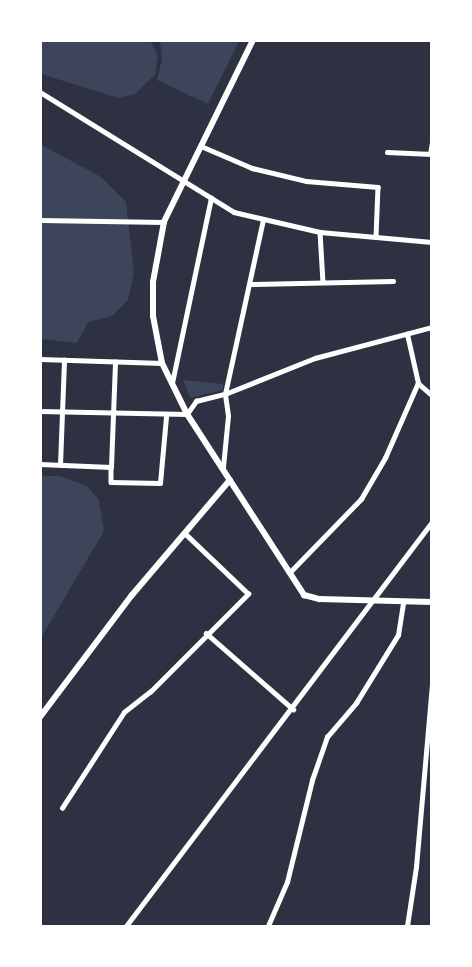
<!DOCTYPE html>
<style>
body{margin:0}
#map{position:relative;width:472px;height:967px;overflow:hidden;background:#2d3142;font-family:"Libre Baskerville",serif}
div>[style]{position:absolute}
.green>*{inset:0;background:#3c4559}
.minor>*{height:4.5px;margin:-2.25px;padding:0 2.25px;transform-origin:2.25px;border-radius:2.25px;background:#fff}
.tertiary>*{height:6px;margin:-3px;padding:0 3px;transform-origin:3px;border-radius:3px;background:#fff}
span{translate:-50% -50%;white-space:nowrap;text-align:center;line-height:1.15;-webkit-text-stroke:4.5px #fff;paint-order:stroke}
.frame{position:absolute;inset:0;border:42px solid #fff;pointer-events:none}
</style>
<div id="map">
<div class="green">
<div style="clip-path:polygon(41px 40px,151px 41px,158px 56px,155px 75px,135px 94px,118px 98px,41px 74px)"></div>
<div style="clip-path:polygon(160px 41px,239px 41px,208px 104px,157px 80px,162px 59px)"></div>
<div style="clip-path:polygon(40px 144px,101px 177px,126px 202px,134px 273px,128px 300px,112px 316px,88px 322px,77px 343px,41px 339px)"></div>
<div style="clip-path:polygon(183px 380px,223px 384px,223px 390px,190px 398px)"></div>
<div style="clip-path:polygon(41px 476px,60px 476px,87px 486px,99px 500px,104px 531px,41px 638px)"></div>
</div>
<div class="minor">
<div style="left:40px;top:92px;width:228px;rotate:31.7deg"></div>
<div style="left:234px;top:212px;width:88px;rotate:13.1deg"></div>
<div style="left:320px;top:232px;width:112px;rotate:5.1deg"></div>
<div style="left:201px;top:146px;width:56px;rotate:23.3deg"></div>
<div style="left:252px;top:168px;width:56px;rotate:13.5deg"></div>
<div style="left:306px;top:181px;width:72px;rotate:4.8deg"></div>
<div style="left:378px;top:187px;width:50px;rotate:92.3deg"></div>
<div style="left:387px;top:152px;width:45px;rotate:2.5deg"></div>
<div style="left:430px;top:154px;width:11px;rotate:-80deg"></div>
<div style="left:40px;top:220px;width:124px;rotate:0.9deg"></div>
<div style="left:320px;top:232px;width:50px;rotate:86.6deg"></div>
<div style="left:250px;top:284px;width:143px;rotate:-1.2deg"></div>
<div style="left:40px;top:359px;width:122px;rotate:1.9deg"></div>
<div style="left:172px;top:383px;width:189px;rotate:-78.1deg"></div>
<div style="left:418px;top:383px;width:18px;rotate:41deg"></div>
<div style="left:40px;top:411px;width:147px;rotate:1.2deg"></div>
<div style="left:187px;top:414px;width:16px;rotate:-55deg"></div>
<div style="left:196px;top:401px;width:30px;rotate:-14deg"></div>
<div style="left:225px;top:394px;width:97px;rotate:-21.8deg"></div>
<div style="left:315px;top:358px;width:121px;rotate:-14.8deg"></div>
<div style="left:40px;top:464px;width:71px;rotate:2.4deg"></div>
<div style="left:111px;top:467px;width:105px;rotate:-87.8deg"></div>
<div style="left:60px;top:465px;width:105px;rotate:-87.8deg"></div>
<div style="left:111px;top:467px;width:15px;rotate:90deg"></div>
<div style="left:111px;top:482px;width:49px;rotate:1.2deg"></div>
<div style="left:160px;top:483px;width:66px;rotate:-84.8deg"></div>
<div style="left:223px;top:467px;width:51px;rotate:-84.4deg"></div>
<div style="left:228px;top:416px;width:22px;rotate:-98deg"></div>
<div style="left:225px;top:394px;width:178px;rotate:-77.7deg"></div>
<div style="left:290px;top:572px;width:102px;rotate:-45.8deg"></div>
<div style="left:361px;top:499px;width:48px;rotate:-59.7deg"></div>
<div style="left:385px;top:458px;width:82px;rotate:-66.3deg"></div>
<div style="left:418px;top:383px;width:50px;rotate:-102.7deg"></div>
<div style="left:206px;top:633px;width:116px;rotate:41.1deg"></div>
<div style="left:62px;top:808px;width:114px;rotate:-57.1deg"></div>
<div style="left:124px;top:712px;width:33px;rotate:-38deg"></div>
<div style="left:150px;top:692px;width:139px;rotate:-45deg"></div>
<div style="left:248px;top:594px;width:86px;rotate:-136.4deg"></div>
<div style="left:126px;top:926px;width:507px;rotate:-52.86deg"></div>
<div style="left:268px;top:926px;width:48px;rotate:-66.6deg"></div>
<div style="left:287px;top:882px;width:105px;rotate:-76.2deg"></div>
<div style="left:312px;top:780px;width:46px;rotate:-70.8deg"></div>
<div style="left:327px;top:737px;width:45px;rotate:-49.5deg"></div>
<div style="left:356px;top:703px;width:80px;rotate:-58.3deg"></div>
<div style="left:398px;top:635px;width:33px;rotate:-81deg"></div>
<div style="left:407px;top:926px;width:60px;rotate:-81.3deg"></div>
<div style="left:416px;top:867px;width:185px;rotate:-85deg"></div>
</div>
<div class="tertiary">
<div style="left:253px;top:40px;width:203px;rotate:116.1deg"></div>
<div style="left:164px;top:222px;width:61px;rotate:100.4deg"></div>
<div style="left:153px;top:282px;width:34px;rotate:90deg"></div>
<div style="left:153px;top:316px;width:48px;rotate:79.2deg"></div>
<div style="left:162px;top:363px;width:57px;rotate:63.9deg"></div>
<div style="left:187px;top:414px;width:216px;rotate:57.1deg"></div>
<div style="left:304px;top:595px;width:16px;rotate:15deg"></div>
<div style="left:319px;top:599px;width:113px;rotate:1.5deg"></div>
<div style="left:40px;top:717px;width:153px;rotate:-53deg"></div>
<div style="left:132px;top:595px;width:151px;rotate:-49.6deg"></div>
</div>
<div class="frame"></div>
</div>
